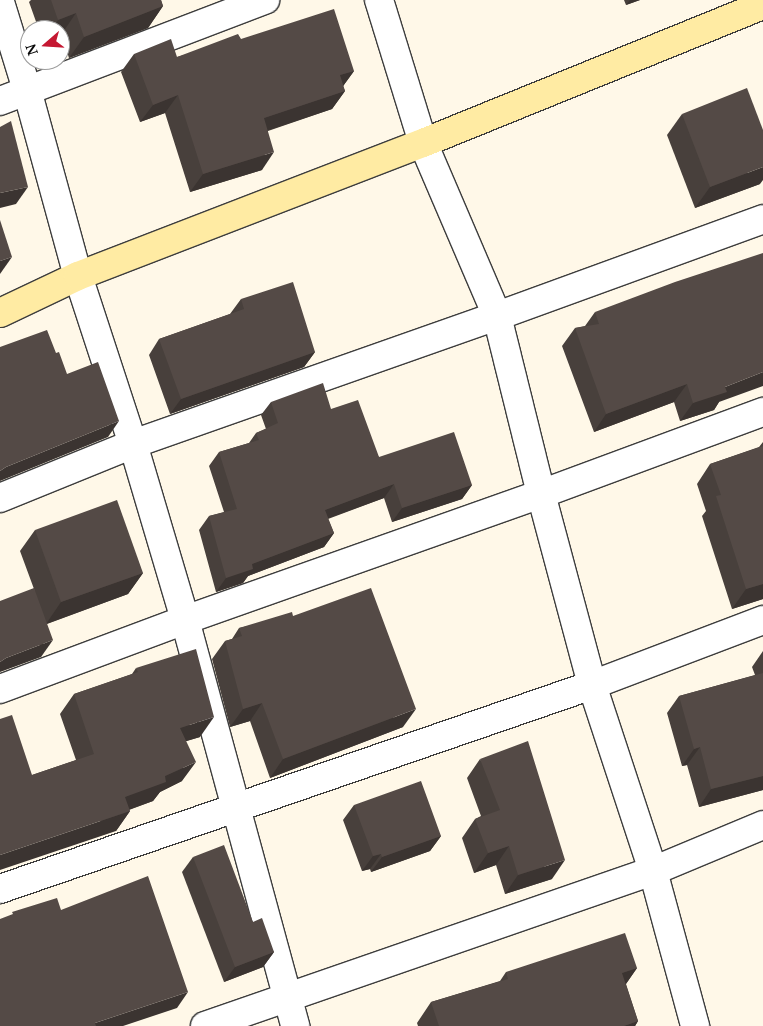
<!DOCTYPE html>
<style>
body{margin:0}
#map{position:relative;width:763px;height:1026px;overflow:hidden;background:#fff8e8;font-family:"Noto Serif",serif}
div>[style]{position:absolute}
.roads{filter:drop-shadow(1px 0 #3d3d3d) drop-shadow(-1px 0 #3d3d3d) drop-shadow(0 1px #3d3d3d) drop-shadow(0 -1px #3d3d3d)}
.street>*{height:28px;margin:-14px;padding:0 14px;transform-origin:14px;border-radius:14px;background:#fff}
.secondary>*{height:28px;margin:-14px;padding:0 14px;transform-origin:14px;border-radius:14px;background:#ffeba3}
.wall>*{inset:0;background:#48403c}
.shaded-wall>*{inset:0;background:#3b3431}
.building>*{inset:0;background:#544a46}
span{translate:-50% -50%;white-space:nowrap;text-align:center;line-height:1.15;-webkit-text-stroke:5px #fff;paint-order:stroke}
.north{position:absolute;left:20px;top:20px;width:50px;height:50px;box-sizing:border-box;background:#fff;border:1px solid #9d9d9d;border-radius:50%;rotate:251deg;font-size:14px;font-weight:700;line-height:20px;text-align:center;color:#0a0a0a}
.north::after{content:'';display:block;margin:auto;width:18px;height:22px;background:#c51832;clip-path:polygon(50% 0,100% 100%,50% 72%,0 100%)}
</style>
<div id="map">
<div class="roads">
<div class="street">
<div style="left:379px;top:0;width:150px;rotate:72.9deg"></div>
<div style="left:423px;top:143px;width:188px;rotate:66.8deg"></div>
<div style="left:497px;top:316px;width:183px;rotate:76.1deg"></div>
<div style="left:541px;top:494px;width:198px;rotate:75deg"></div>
<div style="left:592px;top:685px;width:196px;rotate:71.8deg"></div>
<div style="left:653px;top:871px;width:161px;rotate:74.8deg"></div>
<div style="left:0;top:2px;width:92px;rotate:72.9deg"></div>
<div style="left:27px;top:90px;width:193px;rotate:74.7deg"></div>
<div style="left:78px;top:276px;width:177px;rotate:71.9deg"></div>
<div style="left:133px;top:444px;width:184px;rotate:73.5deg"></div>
<div style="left:185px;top:620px;width:421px;rotate:74.8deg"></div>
<div style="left:0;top:101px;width:284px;rotate:-20.9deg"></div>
<div style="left:0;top:498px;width:144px;rotate:-22.1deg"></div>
<div style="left:133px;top:444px;width:386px;rotate:-19.4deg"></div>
<div style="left:497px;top:316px;width:283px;rotate:-20deg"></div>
<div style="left:0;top:689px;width:197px;rotate:-20.5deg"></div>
<div style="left:185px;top:620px;width:378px;rotate:-19.5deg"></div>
<div style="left:541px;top:494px;width:237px;rotate:-20.3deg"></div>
<div style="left:0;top:889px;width:626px;rotate:-19.01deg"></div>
<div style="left:592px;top:685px;width:183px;rotate:-20.8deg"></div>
<div style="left:205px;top:1026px;width:474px;rotate:-19.1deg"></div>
<div style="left:653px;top:871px;width:119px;rotate:-22.7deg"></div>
</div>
<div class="secondary">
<div style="left:0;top:313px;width:86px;rotate:-25.4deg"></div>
<div style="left:78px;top:276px;width:370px;rotate:-21.1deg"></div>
<div style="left:423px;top:143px;width:367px;rotate:-22.1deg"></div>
</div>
</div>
<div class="wall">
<div style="clip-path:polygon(31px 0,161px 0,163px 6px,148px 28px,69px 58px,60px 30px,39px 30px,29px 2px)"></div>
<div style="clip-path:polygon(624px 0,640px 0,626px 5px)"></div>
<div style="clip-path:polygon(241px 39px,354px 71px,343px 86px,345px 91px,332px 109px,268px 131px,262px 170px,190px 192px,165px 113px,140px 122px,121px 72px,134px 54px,177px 57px)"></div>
<div style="clip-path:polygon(682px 114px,760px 184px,695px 208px,667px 135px)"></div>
<div style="clip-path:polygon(241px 299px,315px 352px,304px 367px,170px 414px,149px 355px,159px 339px,230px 314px)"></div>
<div style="clip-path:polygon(595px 312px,719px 402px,714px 410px,680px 421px,674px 402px,594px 432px,562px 346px,575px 328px,585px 326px)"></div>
<div style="clip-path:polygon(271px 402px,331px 409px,379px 457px,472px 485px,462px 499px,392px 522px,384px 498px,328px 519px,334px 533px,324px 547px,248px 576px,243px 583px,216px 592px,199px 530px,209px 516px,224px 512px,209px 466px,219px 452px,249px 443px,256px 433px,266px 429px,261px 415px)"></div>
<div style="clip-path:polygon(763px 442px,763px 599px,732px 609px,702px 516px,706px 511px,697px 484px,710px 464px,759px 447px)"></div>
<div style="clip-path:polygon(35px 530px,143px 573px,128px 594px,47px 624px,41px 657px,34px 589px,20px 551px)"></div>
<div style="clip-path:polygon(293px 616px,403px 727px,270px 778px,250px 721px,230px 727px,212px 659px,225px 641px,232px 639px,239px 628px)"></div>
<div style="clip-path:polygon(763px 651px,763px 790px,699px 807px,687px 765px,682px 766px,667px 713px,679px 696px,755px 675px,752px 667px)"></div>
<div style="clip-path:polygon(136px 668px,200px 737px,186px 741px,182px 781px,160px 792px,153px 801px,129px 810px,130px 811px,116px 831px,32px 775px,76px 760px,60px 714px,74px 694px,132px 674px)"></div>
<div style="clip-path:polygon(480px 759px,552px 879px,505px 894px,496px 865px,474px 873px,462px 838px,475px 819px,481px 816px,467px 778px)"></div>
<div style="clip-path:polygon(354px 805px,441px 836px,430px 851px,371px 872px,370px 869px,362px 871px,343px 820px)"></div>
<div style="clip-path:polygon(193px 857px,253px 922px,274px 952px,263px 967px,224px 982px,182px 872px)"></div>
<div style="clip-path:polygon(637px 968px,626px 984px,638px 1021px,635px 1026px,418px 1026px,417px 1023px,431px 1002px,500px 981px,506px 972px)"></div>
</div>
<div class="shaded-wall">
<div style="clip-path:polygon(630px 0,640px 0,626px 5px)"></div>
<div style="clip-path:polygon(163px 6px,148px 28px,69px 58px,84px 37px)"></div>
<div style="clip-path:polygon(76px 13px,61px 35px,60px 35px,60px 30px,50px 30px,58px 20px)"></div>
<div style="clip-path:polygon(354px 71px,341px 89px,340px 75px)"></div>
<div style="clip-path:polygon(345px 91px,332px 109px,251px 136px,264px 118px)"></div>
<div style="clip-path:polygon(178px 95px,165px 113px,140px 122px,153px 105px)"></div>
<div style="clip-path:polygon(274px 152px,262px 170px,190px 192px,203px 174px)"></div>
<div style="clip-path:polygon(763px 167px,763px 180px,760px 184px,695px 208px,710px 187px)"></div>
<div style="clip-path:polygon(28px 187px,16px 204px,0 208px,0 193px)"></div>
<div style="clip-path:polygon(12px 257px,0 274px,0 261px)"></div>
<div style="clip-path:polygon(315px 352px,304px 367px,170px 414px,181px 399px)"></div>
<div style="clip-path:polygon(763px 372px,763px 386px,719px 402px,714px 410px,680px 421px,693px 403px,725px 387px)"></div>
<div style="clip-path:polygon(687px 384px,674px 402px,594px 432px,606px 414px)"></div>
<div style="clip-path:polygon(119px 421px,108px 437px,0 481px,0 471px,6px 467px)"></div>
<div style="clip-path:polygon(394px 484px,384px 498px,315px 523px,325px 510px)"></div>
<div style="clip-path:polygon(472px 485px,462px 499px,392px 522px,402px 508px)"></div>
<div style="clip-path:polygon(334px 533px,324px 547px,248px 576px,243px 583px,216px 592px,226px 578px,252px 564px)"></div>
<div style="clip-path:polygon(143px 573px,128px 594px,46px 624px,61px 602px)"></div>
<div style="clip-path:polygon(763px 584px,763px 599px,732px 609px,746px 589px)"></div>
<div style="clip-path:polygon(53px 640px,41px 657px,0 672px,0 662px,6px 658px)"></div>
<div style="clip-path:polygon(262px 703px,250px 721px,230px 727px,243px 709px)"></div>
<div style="clip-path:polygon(416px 709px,403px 727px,270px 778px,283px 759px)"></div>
<div style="clip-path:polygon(214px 717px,200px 737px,167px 747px,180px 728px)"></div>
<div style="clip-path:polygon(700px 747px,687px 765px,682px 766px,694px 749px)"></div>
<div style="clip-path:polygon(196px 762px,182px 781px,160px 792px,153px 801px,111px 816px,125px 797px,165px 776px)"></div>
<div style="clip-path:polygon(763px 776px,763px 790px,699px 807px,711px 789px)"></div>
<div style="clip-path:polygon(130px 811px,116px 831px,0 870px,0 855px)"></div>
<div style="clip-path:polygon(441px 836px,430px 851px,371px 872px,382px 857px)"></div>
<div style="clip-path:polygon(509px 846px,496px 865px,474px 873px,488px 853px)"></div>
<div style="clip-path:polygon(381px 854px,370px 869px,362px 871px,373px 856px)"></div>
<div style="clip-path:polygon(565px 860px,552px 879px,505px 894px,518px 875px)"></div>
<div style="clip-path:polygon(274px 952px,263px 967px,224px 982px,235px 967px)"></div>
<div style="clip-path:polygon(637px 968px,623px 988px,622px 973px)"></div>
<div style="clip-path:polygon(188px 992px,177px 1008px,123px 1026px,94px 1026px,95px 1023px)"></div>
<div style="clip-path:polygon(638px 1021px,635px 1026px,624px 1026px)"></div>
</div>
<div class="building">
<div style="clip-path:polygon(51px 0,161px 0,163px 6px,84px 37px,76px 13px,58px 20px)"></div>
<div style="clip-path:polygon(334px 9px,354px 71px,340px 75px,345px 91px,264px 118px,274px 152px,203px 174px,178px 95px,153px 105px,134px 54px,171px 39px,177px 57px,238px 34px,241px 39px)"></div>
<div style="clip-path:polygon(747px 88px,763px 130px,763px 167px,710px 187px,682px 114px)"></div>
<div style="clip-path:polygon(11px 121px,28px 187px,0 193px,0 127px)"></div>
<div style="clip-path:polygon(0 220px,12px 257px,0 261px)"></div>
<div style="clip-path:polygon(763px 253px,763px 372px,725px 387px,727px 392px,693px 403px,687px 384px,606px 414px,575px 328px,599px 324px,595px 312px,675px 282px)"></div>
<div style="clip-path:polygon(293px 282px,315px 352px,181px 399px,159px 339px,244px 309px,241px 299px)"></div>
<div style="clip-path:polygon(47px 330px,56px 353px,59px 352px,67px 374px,98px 362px,119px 421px,6px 467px,0 471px,0 347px)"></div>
<div style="clip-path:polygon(323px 383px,331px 409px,358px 400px,379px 457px,454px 432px,472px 485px,402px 508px,394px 484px,325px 510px,334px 533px,252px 564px,253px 569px,226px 578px,209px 516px,237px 509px,219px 452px,259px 440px,256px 433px,278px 423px,271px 402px)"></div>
<div style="clip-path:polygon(763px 446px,763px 584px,746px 589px,716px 496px,721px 495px,710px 464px)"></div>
<div style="clip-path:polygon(117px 500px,143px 573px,61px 602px,35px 530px)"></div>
<div style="clip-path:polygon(34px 588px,53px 640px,6px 658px,0 662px,0 601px)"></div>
<div style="clip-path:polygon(371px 588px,416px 709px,283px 759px,262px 703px,243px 709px,225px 641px,242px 636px,239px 628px,292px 612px,293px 616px)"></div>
<div style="clip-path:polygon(196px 649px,214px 717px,180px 728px,196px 762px,165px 776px,166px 782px,125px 797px,130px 811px,0 855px,0 719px,12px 715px,32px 775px,94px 754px,74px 694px,138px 672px,136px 668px)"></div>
<div style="clip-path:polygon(763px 673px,763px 776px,711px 789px,700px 747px,694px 749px,679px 696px)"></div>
<div style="clip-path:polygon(528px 741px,565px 860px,518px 875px,509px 846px,488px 853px,475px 819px,500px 810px,480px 759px)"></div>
<div style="clip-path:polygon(421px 781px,441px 836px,382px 857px,381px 854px,373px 856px,354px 805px)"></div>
<div style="clip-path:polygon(224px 845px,253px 922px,262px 918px,274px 952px,235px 967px,193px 857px)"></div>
<div style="clip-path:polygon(148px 876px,188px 992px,95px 1023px,96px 1026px,0 1026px,0 919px,13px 914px,12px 912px,57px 898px,61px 910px)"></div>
<div style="clip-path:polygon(625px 933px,637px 968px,622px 973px,638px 1021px,624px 1026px,439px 1026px,431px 1002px,508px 979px,506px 972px)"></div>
</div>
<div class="north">N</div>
</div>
